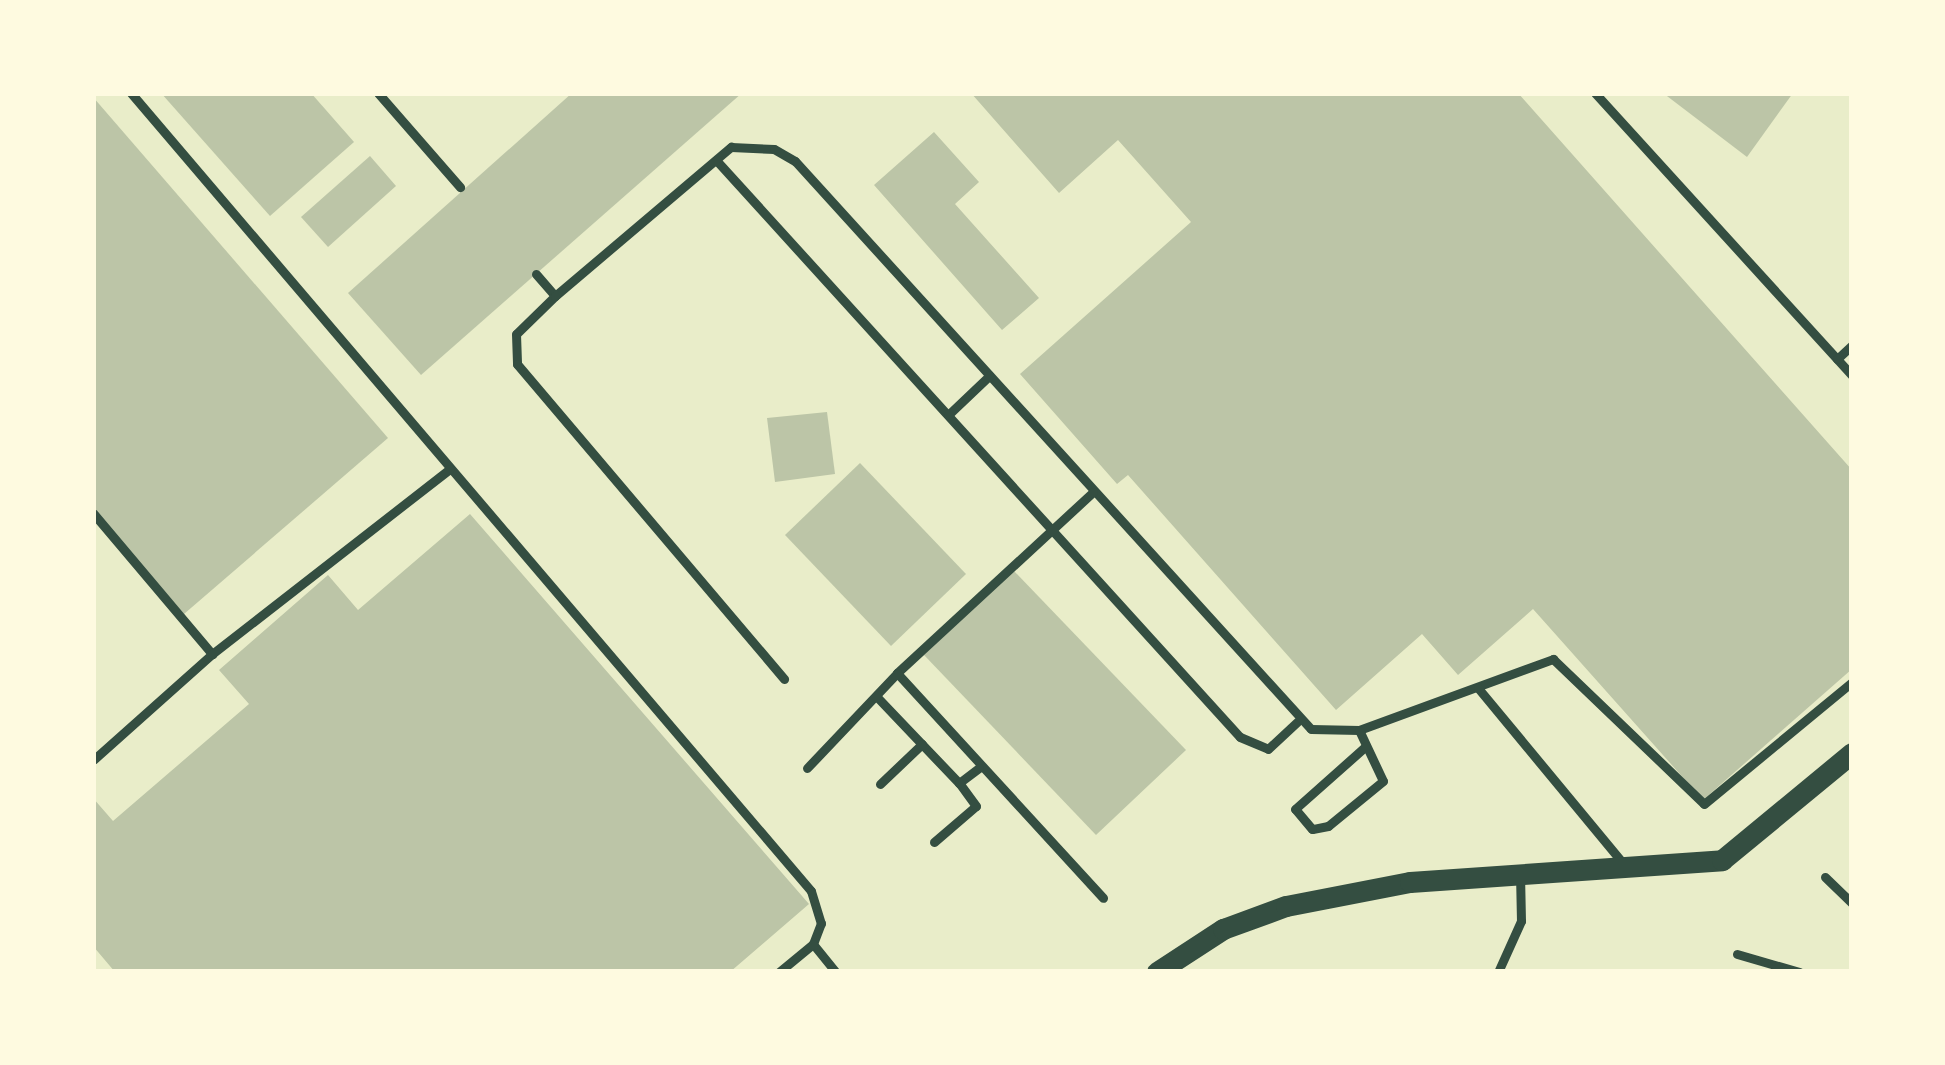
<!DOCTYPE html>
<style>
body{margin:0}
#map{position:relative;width:1945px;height:1065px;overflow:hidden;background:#e9edc9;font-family:Overpass,sans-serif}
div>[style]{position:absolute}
.building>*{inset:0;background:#bcc5a7}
.service>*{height:9px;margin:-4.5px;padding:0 4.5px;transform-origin:4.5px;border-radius:4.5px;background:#344e41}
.tertiary>*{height:21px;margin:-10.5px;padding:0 10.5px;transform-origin:10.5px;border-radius:10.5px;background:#344e41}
span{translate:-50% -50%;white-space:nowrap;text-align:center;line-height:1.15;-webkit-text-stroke:9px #fefae0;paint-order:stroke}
.frame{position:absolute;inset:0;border:96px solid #fefae0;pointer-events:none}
</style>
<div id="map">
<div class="building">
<div style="clip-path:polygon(161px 93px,311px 93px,354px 142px,270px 216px)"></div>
<div style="clip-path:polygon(572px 93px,742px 93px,421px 375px,348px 293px)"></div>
<div style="clip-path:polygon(971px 93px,1518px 93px,1852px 470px,1852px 669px,1703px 800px,1533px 609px,1458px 675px,1422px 634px,1336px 710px,1128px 475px,1117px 484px,1020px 374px,1191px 222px,1118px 140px,1059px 193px)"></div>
<div style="clip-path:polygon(1663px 93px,1793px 93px,1747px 157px)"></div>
<div style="clip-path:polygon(93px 97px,388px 438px,184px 614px,93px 508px)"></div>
<div style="clip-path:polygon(934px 132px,979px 182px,955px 204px,1039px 298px,1002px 330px,874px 185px)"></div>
<div style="clip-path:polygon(370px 156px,396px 186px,328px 247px,301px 217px)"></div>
<div style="clip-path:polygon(827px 412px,835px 474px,775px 482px,767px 418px)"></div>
<div style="clip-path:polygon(860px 463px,966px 574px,891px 646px,785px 535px)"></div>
<div style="clip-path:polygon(470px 514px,809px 904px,730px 972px,115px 972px,93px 946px,93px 798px,113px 821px,249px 704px,219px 670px,328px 575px,358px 610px)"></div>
<div style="clip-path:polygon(1013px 570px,1186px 750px,1096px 835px,924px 655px)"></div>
</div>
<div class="service">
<div style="left:131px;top:93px;width:1048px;rotate:49.56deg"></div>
<div style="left:811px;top:891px;width:34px;rotate:73deg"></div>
<div style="left:821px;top:923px;width:22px;rotate:111deg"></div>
<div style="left:813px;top:944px;width:36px;rotate:51deg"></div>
<div style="left:378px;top:93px;width:125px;rotate:48.9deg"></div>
<div style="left:1595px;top:93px;width:382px;rotate:47.7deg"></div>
<div style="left:716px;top:160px;width:779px;rotate:47.76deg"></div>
<div style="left:1240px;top:737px;width:30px;rotate:23deg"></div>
<div style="left:1268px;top:749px;width:40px;rotate:-43deg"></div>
<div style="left:536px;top:274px;width:29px;rotate:49deg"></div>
<div style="left:555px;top:296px;width:54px;rotate:135.7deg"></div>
<div style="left:516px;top:334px;width:30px;rotate:88deg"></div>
<div style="left:517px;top:364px;width:413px;rotate:49.7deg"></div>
<div style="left:555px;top:296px;width:231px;rotate:-40.3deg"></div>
<div style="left:731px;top:147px;width:43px;rotate:2.7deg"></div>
<div style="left:774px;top:149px;width:24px;rotate:30deg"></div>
<div style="left:795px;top:161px;width:767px;rotate:47.75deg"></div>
<div style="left:1311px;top:729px;width:48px;rotate:1.2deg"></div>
<div style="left:1359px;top:730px;width:207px;rotate:-20.1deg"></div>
<div style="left:1553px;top:659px;width:209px;rotate:43.8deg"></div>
<div style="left:1704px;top:804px;width:192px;rotate:-39.5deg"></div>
<div style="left:1837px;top:359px;width:21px;rotate:-43deg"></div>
<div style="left:948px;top:415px;width:57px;rotate:-43.6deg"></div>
<div style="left:1093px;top:492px;width:267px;rotate:137.3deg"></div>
<div style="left:897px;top:673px;width:305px;rotate:47.5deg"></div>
<div style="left:93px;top:513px;width:185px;rotate:49.8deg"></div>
<div style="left:212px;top:654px;width:159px;rotate:138.3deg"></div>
<div style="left:212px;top:654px;width:301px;rotate:-37.9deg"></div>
<div style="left:1478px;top:688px;width:227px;rotate:50.4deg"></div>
<div style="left:877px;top:697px;width:119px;rotate:46.4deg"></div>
<div style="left:959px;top:783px;width:25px;rotate:-37deg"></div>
<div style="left:1359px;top:730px;width:56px;rotate:64.8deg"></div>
<div style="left:1383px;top:781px;width:71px;rotate:140.7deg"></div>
<div style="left:1328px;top:826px;width:16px;rotate:169deg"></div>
<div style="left:1312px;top:829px;width:26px;rotate:-130deg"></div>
<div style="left:1295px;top:809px;width:95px;rotate:-41.6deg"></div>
<div style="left:807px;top:768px;width:131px;rotate:-46.5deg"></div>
<div style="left:880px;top:784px;width:58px;rotate:-43.6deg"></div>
<div style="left:934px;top:842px;width:55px;rotate:-40.6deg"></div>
<div style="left:976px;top:806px;width:29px;rotate:-126deg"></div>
<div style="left:1825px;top:877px;width:37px;rotate:44deg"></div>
<div style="left:1737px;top:954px;width:65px;rotate:16.2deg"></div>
<div style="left:779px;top:972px;width:44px;rotate:-39.5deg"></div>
<div style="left:1498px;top:972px;width:56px;rotate:-65.7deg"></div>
<div style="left:1521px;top:921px;width:46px;rotate:-91.2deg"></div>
</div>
<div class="tertiary">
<div style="left:1157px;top:972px;width:79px;rotate:-33.1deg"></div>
<div style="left:1223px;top:929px;width:67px;rotate:-20.1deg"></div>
<div style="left:1286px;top:906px;width:126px;rotate:-11deg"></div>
<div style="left:1410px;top:882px;width:313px;rotate:-4deg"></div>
<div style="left:1722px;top:860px;width:168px;rotate:-39.5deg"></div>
</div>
<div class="frame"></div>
</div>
